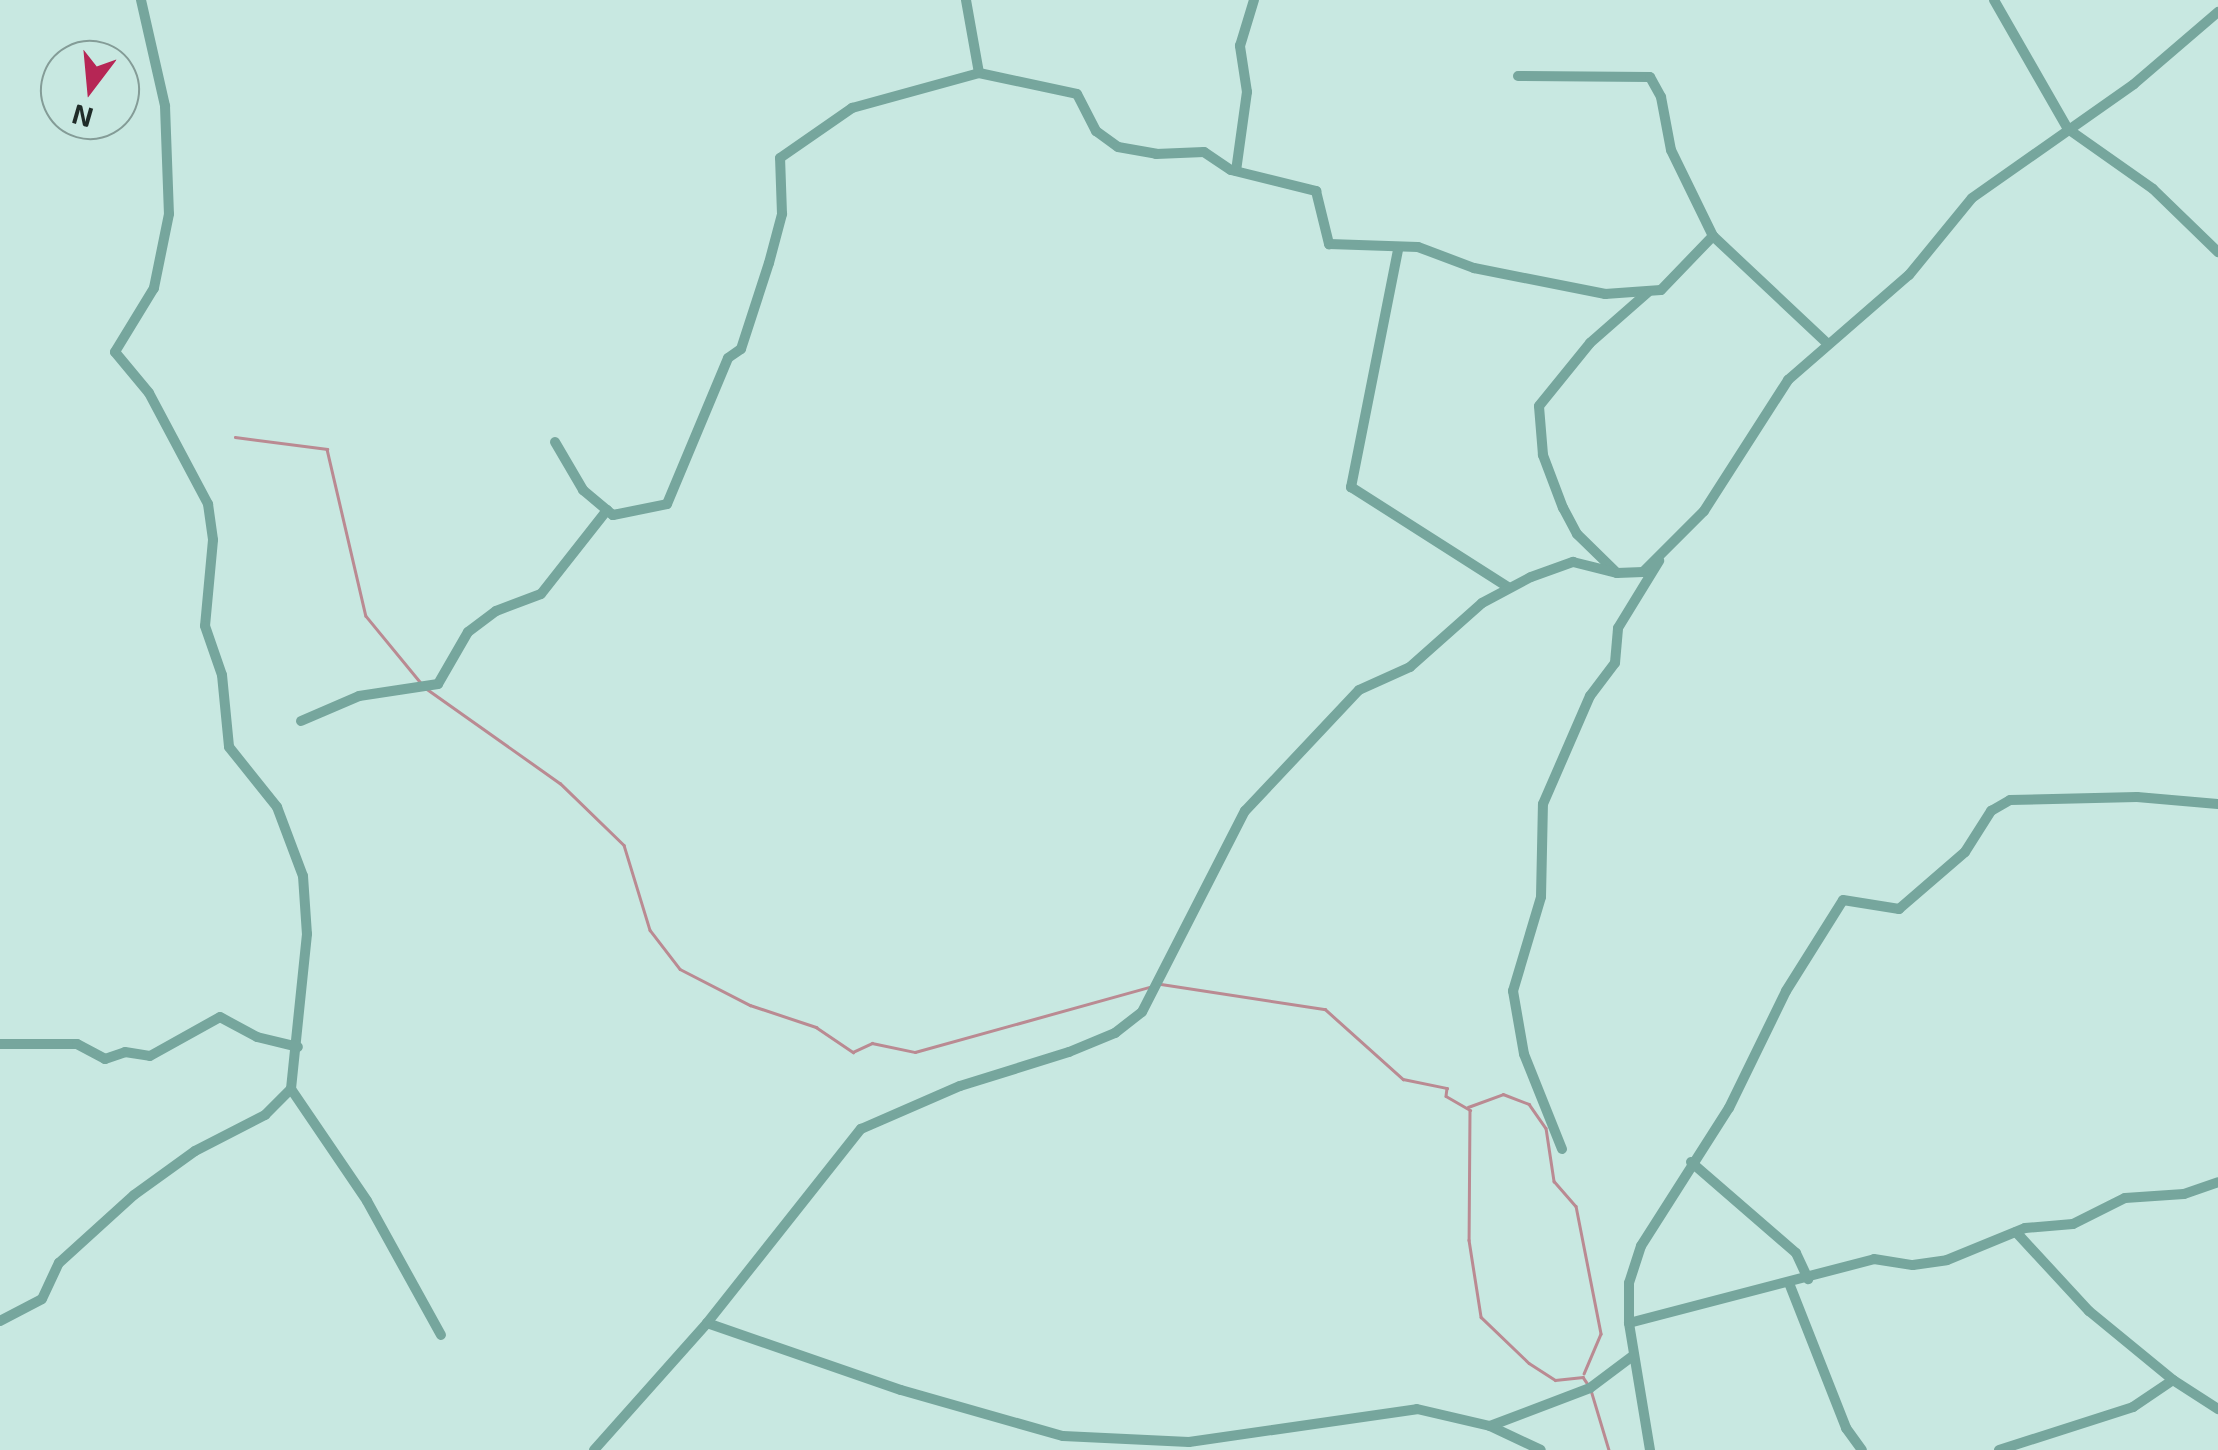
<!DOCTYPE html>
<style>
body{margin:0}
#map{position:relative;width:2218px;height:1450px;overflow:hidden;background:#c8e8e1;font-family:"Exo 2",sans-serif}
div>[style]{position:absolute}
.stream>*{height:2.5px;margin:-1.25px;padding:0 1.25px;transform-origin:1.25px;border-radius:1.25px;background:#ba8a92}
.minor>*{height:10px;margin:-5px;padding:0 5px;transform-origin:5px;border-radius:5px;background:#76a69d}
span{translate:-50% -50%;white-space:nowrap;text-align:center;line-height:1.15;-webkit-text-stroke:9px #c8e8e1;paint-order:stroke}
.north{position:absolute;left:40px;top:40px;width:100px;height:100px;box-sizing:border-box;background:#c8e8e1;border:2px solid #849c97;border-radius:50%;rotate:196deg;font-size:28px;font-weight:700;line-height:40px;text-align:center;color:#1f2b28}
.north::after{content:'';display:block;margin:auto;width:35px;height:45px;background:#b62655;clip-path:polygon(50% 0,100% 100%,50% 72%,0 100%)}
</style>
<div id="map">
<div class="stream">
<div style="left:235px;top:437px;width:93px;rotate:7.4deg"></div>
<div style="left:327px;top:449px;width:171px;rotate:76.9deg"></div>
<div style="left:366px;top:616px;width:87px;rotate:50.6deg"></div>
<div style="left:427px;top:689px;width:163px;rotate:35.3deg"></div>
<div style="left:560px;top:783px;width:89px;rotate:44.1deg"></div>
<div style="left:624px;top:845px;width:89px;rotate:73deg"></div>
<div style="left:650px;top:930px;width:49px;rotate:52.4deg"></div>
<div style="left:680px;top:969px;width:79px;rotate:27.2deg"></div>
<div style="left:750px;top:1005px;width:70px;rotate:18.4deg"></div>
<div style="left:816px;top:1027px;width:45px;rotate:34deg"></div>
<div style="left:853px;top:1052px;width:21px;rotate:-25deg"></div>
<div style="left:872px;top:1043px;width:44px;rotate:11.8deg"></div>
<div style="left:915px;top:1052px;width:243px;rotate:-15.5deg"></div>
<div style="left:1161px;top:984px;width:166px;rotate:8.7deg"></div>
<div style="left:1325px;top:1009px;width:105px;rotate:41.9deg"></div>
<div style="left:1403px;top:1079px;width:45px;rotate:11.6deg"></div>
<div style="left:1447px;top:1088px;width:8px;rotate:97deg"></div>
<div style="left:1446px;top:1096px;width:28px;rotate:30deg"></div>
<div style="left:1470px;top:1110px;width:130px;rotate:90.4deg"></div>
<div style="left:1469px;top:1240px;width:78px;rotate:81.1deg"></div>
<div style="left:1481px;top:1317px;width:66px;rotate:43.8deg"></div>
<div style="left:1529px;top:1363px;width:31px;rotate:33deg"></div>
<div style="left:1555px;top:1380px;width:28px;rotate:-6deg"></div>
<div style="left:1583px;top:1377px;width:7px;rotate:56deg"></div>
<div style="left:1468px;top:1107px;width:37px;rotate:-20deg"></div>
<div style="left:1503px;top:1094px;width:28px;rotate:21deg"></div>
<div style="left:1529px;top:1104px;width:29px;rotate:55deg"></div>
<div style="left:1546px;top:1128px;width:54px;rotate:81.4deg"></div>
<div style="left:1554px;top:1181px;width:33px;rotate:49deg"></div>
<div style="left:1576px;top:1206px;width:130px;rotate:78.9deg"></div>
<div style="left:1601px;top:1334px;width:43px;rotate:113deg"></div>
<div style="left:1591px;top:1390px;width:63px;rotate:73.3deg"></div>
</div>
<div class="minor">
<div style="left:141px;top:0;width:109px;rotate:77.2deg"></div>
<div style="left:165px;top:106px;width:108px;rotate:87.9deg"></div>
<div style="left:169px;top:214px;width:76px;rotate:101.5deg"></div>
<div style="left:154px;top:288px;width:75px;rotate:121.4deg"></div>
<div style="left:115px;top:352px;width:53px;rotate:50.3deg"></div>
<div style="left:149px;top:393px;width:126px;rotate:62deg"></div>
<div style="left:208px;top:504px;width:36px;rotate:82deg"></div>
<div style="left:213px;top:540px;width:86px;rotate:95.3deg"></div>
<div style="left:205px;top:626px;width:52px;rotate:70.9deg"></div>
<div style="left:222px;top:675px;width:72px;rotate:84.4deg"></div>
<div style="left:229px;top:747px;width:77px;rotate:51.3deg"></div>
<div style="left:277px;top:807px;width:74px;rotate:69.4deg"></div>
<div style="left:303px;top:876px;width:58px;rotate:86.1deg"></div>
<div style="left:307px;top:934px;width:156px;rotate:95.9deg"></div>
<div style="left:291px;top:1089px;width:135px;rotate:55.8deg"></div>
<div style="left:367px;top:1201px;width:153px;rotate:61.1deg"></div>
<div style="left:966px;top:0;width:74px;rotate:79.9deg"></div>
<div style="left:979px;top:73px;width:100px;rotate:12.1deg"></div>
<div style="left:1077px;top:94px;width:42px;rotate:62.8deg"></div>
<div style="left:1096px;top:131px;width:27px;rotate:36deg"></div>
<div style="left:1118px;top:147px;width:39px;rotate:10deg"></div>
<div style="left:1156px;top:154px;width:48px;rotate:-2.4deg"></div>
<div style="left:1204px;top:152px;width:32px;rotate:34deg"></div>
<div style="left:1231px;top:170px;width:88px;rotate:13.9deg"></div>
<div style="left:1316px;top:191px;width:55px;rotate:76.2deg"></div>
<div style="left:1329px;top:244px;width:89px;rotate:1.9deg"></div>
<div style="left:1418px;top:247px;width:60px;rotate:20.6deg"></div>
<div style="left:1474px;top:268px;width:134px;rotate:11.2deg"></div>
<div style="left:1605px;top:294px;width:56px;rotate:-4.1deg"></div>
<div style="left:1661px;top:290px;width:75px;rotate:-46.1deg"></div>
<div style="left:1713px;top:236px;width:156px;rotate:43.2deg"></div>
<div style="left:1994px;top:0;width:149px;rotate:60.2deg"></div>
<div style="left:2068px;top:129px;width:104px;rotate:35.2deg"></div>
<div style="left:2153px;top:189px;width:91px;rotate:44.1deg"></div>
<div style="left:1518px;top:76px;width:132px;rotate:0.4deg"></div>
<div style="left:1650px;top:77px;width:23px;rotate:61deg"></div>
<div style="left:1661px;top:97px;width:54px;rotate:79.3deg"></div>
<div style="left:1671px;top:150px;width:96px;rotate:64deg"></div>
<div style="left:1236px;top:171px;width:80px;rotate:-82.1deg"></div>
<div style="left:1247px;top:92px;width:47px;rotate:-98.7deg"></div>
<div style="left:1240px;top:46px;width:48px;rotate:-73.1deg"></div>
<div style="left:1398px;top:250px;width:242px;rotate:101.2deg"></div>
<div style="left:1351px;top:487px;width:186px;rotate:32.5deg"></div>
<div style="left:555px;top:442px;width:56px;rotate:59.7deg"></div>
<div style="left:583px;top:490px;width:39px;rotate:40deg"></div>
<div style="left:613px;top:515px;width:55px;rotate:-11.5deg"></div>
<div style="left:667px;top:504px;width:158px;rotate:-67.3deg"></div>
<div style="left:728px;top:358px;width:16px;rotate:-35deg"></div>
<div style="left:741px;top:349px;width:90px;rotate:-72deg"></div>
<div style="left:769px;top:263px;width:51px;rotate:-75.1deg"></div>
<div style="left:782px;top:214px;width:56px;rotate:-92deg"></div>
<div style="left:780px;top:158px;width:88px;rotate:-34.8deg"></div>
<div style="left:852px;top:108px;width:132px;rotate:-15.4deg"></div>
<div style="left:1617px;top:573px;width:56px;rotate:-135.7deg"></div>
<div style="left:1577px;top:534px;width:30px;rotate:-118deg"></div>
<div style="left:1563px;top:508px;width:57px;rotate:-110.7deg"></div>
<div style="left:1543px;top:455px;width:49px;rotate:-94.7deg"></div>
<div style="left:1539px;top:406px;width:81px;rotate:-51deg"></div>
<div style="left:1590px;top:343px;width:77px;rotate:-41.3deg"></div>
<div style="left:301px;top:721px;width:63px;rotate:-23.3deg"></div>
<div style="left:359px;top:696px;width:80px;rotate:-8.6deg"></div>
<div style="left:438px;top:684px;width:60px;rotate:-60deg"></div>
<div style="left:468px;top:632px;width:35px;rotate:-37deg"></div>
<div style="left:496px;top:611px;width:48px;rotate:-20.7deg"></div>
<div style="left:541px;top:594px;width:107px;rotate:-51.8deg"></div>
<div style="left:0;top:1044px;width:77px"></div>
<div style="left:77px;top:1044px;width:32px;rotate:28deg"></div>
<div style="left:105px;top:1059px;width:21px;rotate:-19deg"></div>
<div style="left:125px;top:1052px;width:25px;rotate:9deg"></div>
<div style="left:150px;top:1056px;width:80px;rotate:-29.1deg"></div>
<div style="left:220px;top:1017px;width:42px;rotate:28.4deg"></div>
<div style="left:257px;top:1037px;width:42px;rotate:13.7deg"></div>
<div style="left:1562px;top:1149px;width:102px;rotate:-111.8deg"></div>
<div style="left:1524px;top:1054px;width:64px;rotate:-99.9deg"></div>
<div style="left:1513px;top:991px;width:98px;rotate:-73.4deg"></div>
<div style="left:1541px;top:897px;width:93px;rotate:-88.8deg"></div>
<div style="left:1543px;top:804px;width:118px;rotate:-66.5deg"></div>
<div style="left:1590px;top:696px;width:41px;rotate:-52.9deg"></div>
<div style="left:1615px;top:663px;width:35px;rotate:-85deg"></div>
<div style="left:1618px;top:628px;width:79px;rotate:-58.5deg"></div>
<div style="left:1691px;top:1162px;width:139px;rotate:40.9deg"></div>
<div style="left:1796px;top:1253px;width:29px;rotate:65deg"></div>
<div style="left:2016px;top:1232px;width:108px;rotate:47.3deg"></div>
<div style="left:2089px;top:1311px;width:109px;rotate:39.4deg"></div>
<div style="left:1789px;top:1283px;width:156px;rotate:68.5deg"></div>
<div style="left:1846px;top:1428px;width:27px;rotate:54deg"></div>
<div style="left:0;top:1321px;width:47px;rotate:-27.6deg"></div>
<div style="left:42px;top:1299px;width:40px;rotate:-65deg"></div>
<div style="left:59px;top:1263px;width:101px;rotate:-42.2deg"></div>
<div style="left:134px;top:1195px;width:75px;rotate:-35.8deg"></div>
<div style="left:195px;top:1151px;width:79px;rotate:-27.2deg"></div>
<div style="left:265px;top:1115px;width:37px;rotate:-45deg"></div>
<div style="left:707px;top:1323px;width:205px;rotate:19.1deg"></div>
<div style="left:901px;top:1390px;width:168px;rotate:15.9deg"></div>
<div style="left:1063px;top:1436px;width:126px;rotate:2.7deg"></div>
<div style="left:1189px;top:1442px;width:230px;rotate:-8.2deg"></div>
<div style="left:1417px;top:1409px;width:75px;rotate:13.1deg"></div>
<div style="left:1490px;top:1426px;width:56px;rotate:25.2deg"></div>
<div style="left:1629px;top:1323px;width:253px;rotate:-14.6deg"></div>
<div style="left:1874px;top:1259px;width:39px;rotate:9deg"></div>
<div style="left:1913px;top:1265px;width:34px;rotate:-8deg"></div>
<div style="left:1947px;top:1260px;width:84px;rotate:-22.3deg"></div>
<div style="left:2025px;top:1228px;width:48px;rotate:-4.8deg"></div>
<div style="left:2073px;top:1224px;width:58px;rotate:-26.6deg"></div>
<div style="left:2125px;top:1198px;width:59px;rotate:-3.9deg"></div>
<div style="left:2184px;top:1194px;width:36px;rotate:-19deg"></div>
<div style="left:1490px;top:1426px;width:107px;rotate:-20.8deg"></div>
<div style="left:1590px;top:1388px;width:55px;rotate:-36.9deg"></div>
<div style="left:594px;top:1450px;width:170px;rotate:-48.3deg"></div>
<div style="left:707px;top:1323px;width:248px;rotate:-51.6deg"></div>
<div style="left:861px;top:1129px;width:108px;rotate:-23.5deg"></div>
<div style="left:960px;top:1086px;width:114px;rotate:-17.3deg"></div>
<div style="left:1069px;top:1052px;width:50px;rotate:-22.4deg"></div>
<div style="left:1115px;top:1033px;width:34px;rotate:-38deg"></div>
<div style="left:1142px;top:1012px;width:226px;rotate:-62.9deg"></div>
<div style="left:1245px;top:811px;width:166px;rotate:-46.7deg"></div>
<div style="left:1359px;top:690px;width:56px;rotate:-24.3deg"></div>
<div style="left:1410px;top:667px;width:96px;rotate:-41.6deg"></div>
<div style="left:1482px;top:603px;width:55px;rotate:-28deg"></div>
<div style="left:1531px;top:577px;width:45px;rotate:-19.7deg"></div>
<div style="left:1573px;top:562px;width:45px;rotate:14deg"></div>
<div style="left:1617px;top:573px;width:26px;rotate:-2deg"></div>
<div style="left:1643px;top:572px;width:86px;rotate:-45deg"></div>
<div style="left:1704px;top:511px;width:156px;rotate:-57.3deg"></div>
<div style="left:1788px;top:380px;width:160px;rotate:-41deg"></div>
<div style="left:1909px;top:275px;width:99px;rotate:-50.7deg"></div>
<div style="left:1972px;top:198px;width:198px;rotate:-35.1deg"></div>
<div style="left:2134px;top:84px;width:111px;rotate:-40.6deg"></div>
<div style="left:1650px;top:1450px;width:129px;rotate:-99.4deg"></div>
<div style="left:1629px;top:1323px;width:40px;rotate:-90deg"></div>
<div style="left:1629px;top:1283px;width:39px;rotate:-72deg"></div>
<div style="left:1641px;top:1246px;width:164px;rotate:-57.5deg"></div>
<div style="left:1729px;top:1108px;width:130px;rotate:-64deg"></div>
<div style="left:1786px;top:991px;width:107px;rotate:-57.9deg"></div>
<div style="left:1843px;top:900px;width:57px;rotate:9.1deg"></div>
<div style="left:1899px;top:909px;width:87px;rotate:-40.8deg"></div>
<div style="left:1965px;top:852px;width:49px;rotate:-57.6deg"></div>
<div style="left:1991px;top:811px;width:22px;rotate:-30deg"></div>
<div style="left:2010px;top:800px;width:127px;rotate:-1.4deg"></div>
<div style="left:2137px;top:797px;width:81px;rotate:4.9deg"></div>
<div style="left:1999px;top:1450px;width:141px;rotate:-17.8deg"></div>
<div style="left:2133px;top:1407px;width:48px;rotate:-34deg"></div>
<div style="left:2173px;top:1380px;width:54px;rotate:32.8deg"></div>
</div>
<div class="north">N</div>
</div>
